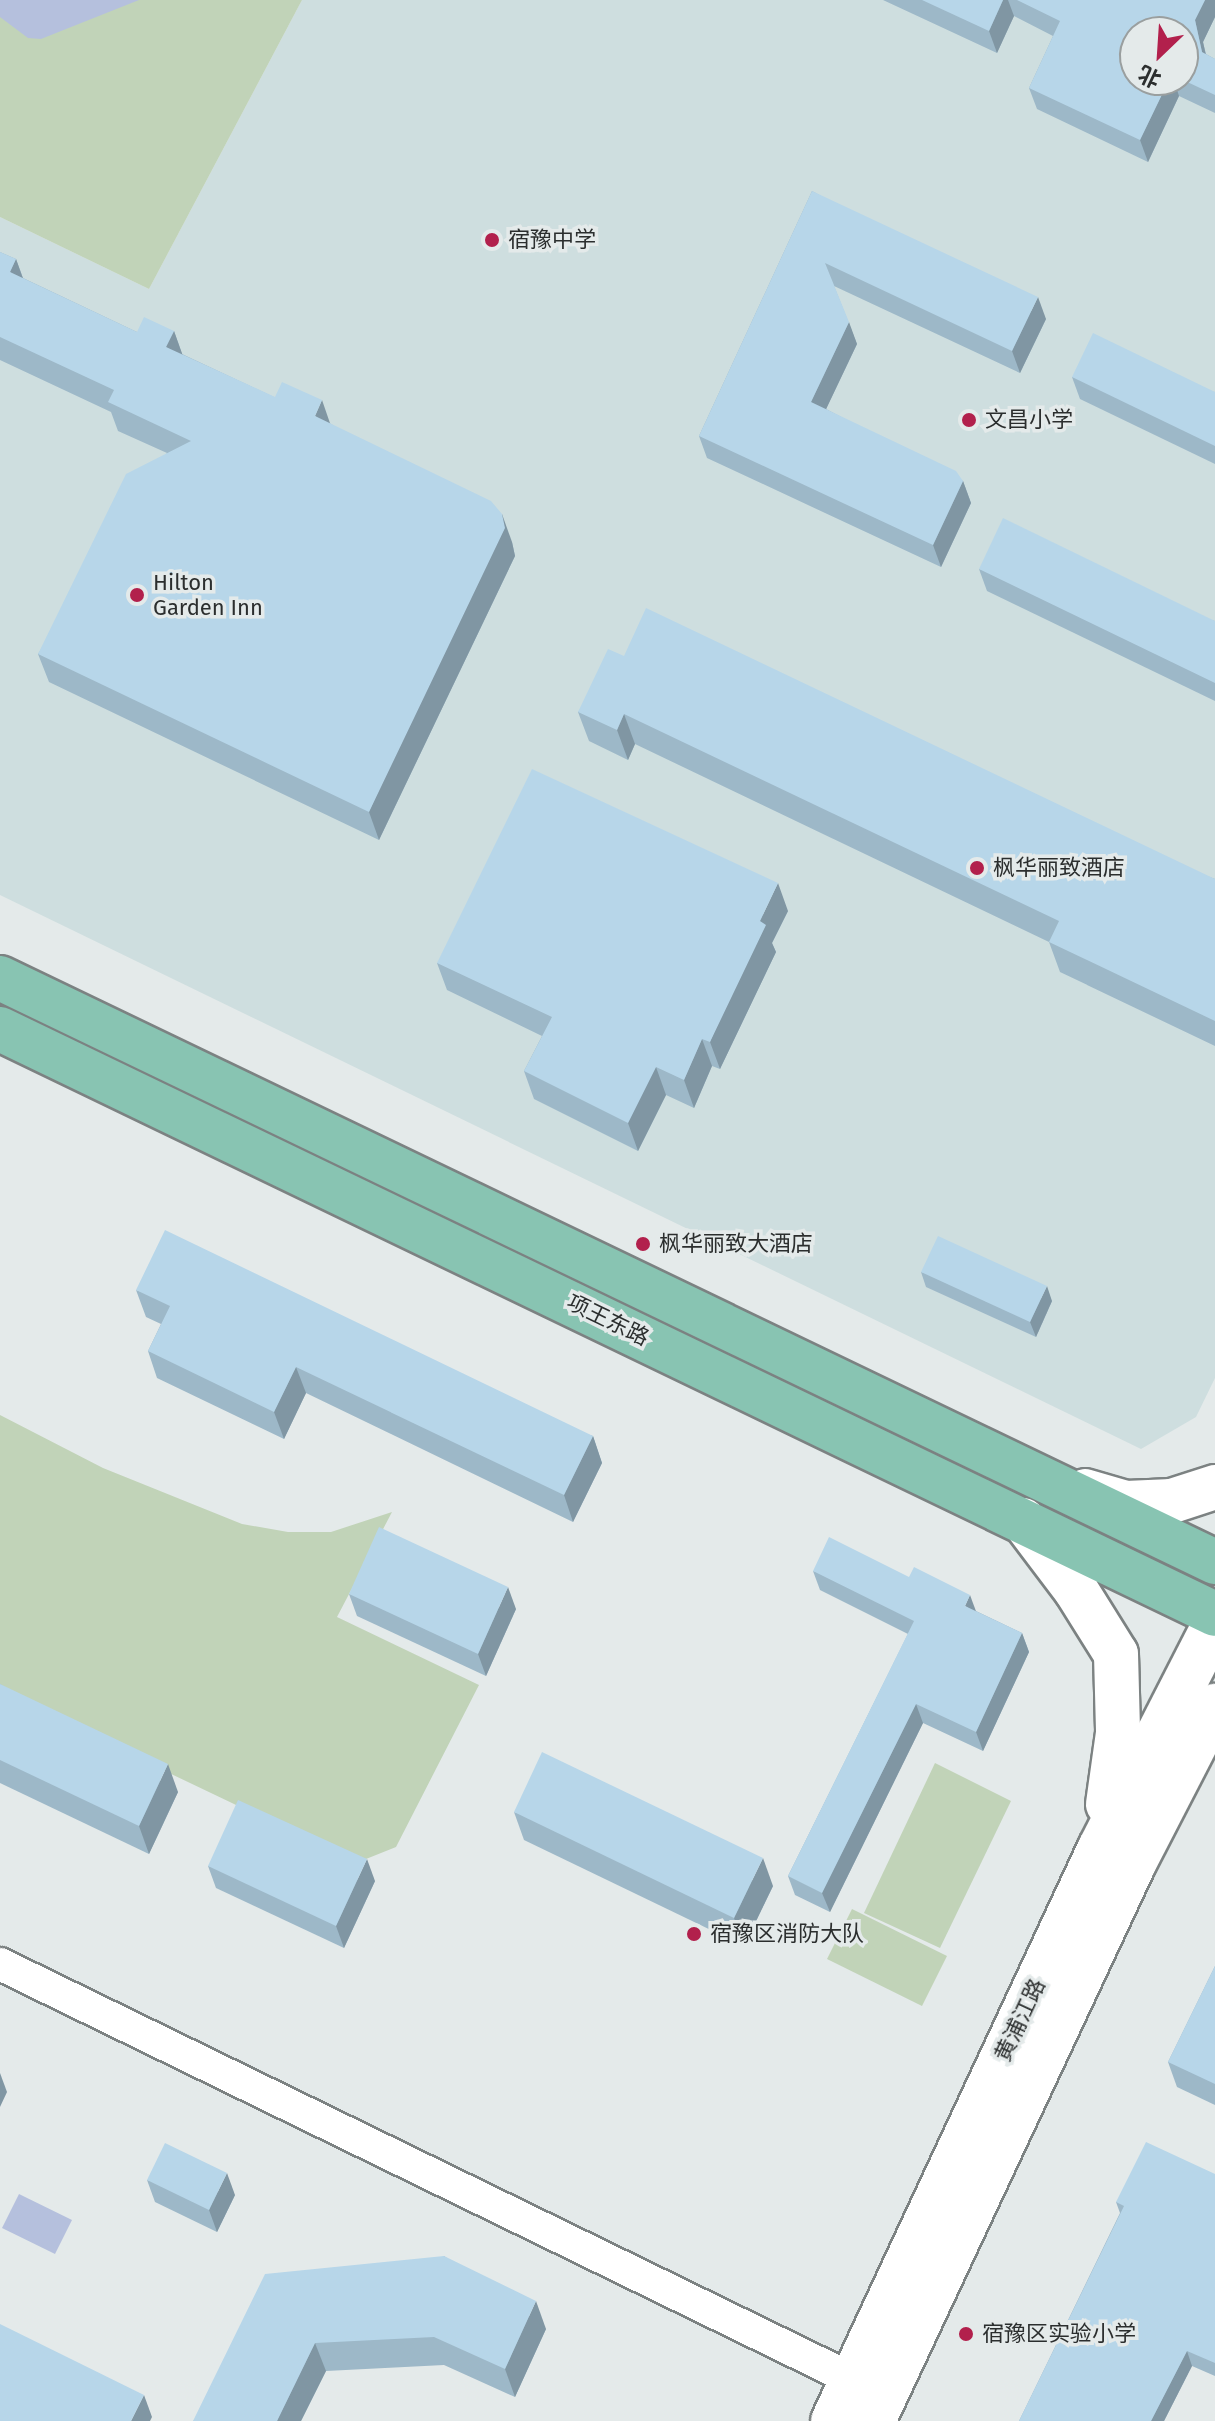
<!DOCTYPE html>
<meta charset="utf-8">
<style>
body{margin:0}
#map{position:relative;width:1215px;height:2421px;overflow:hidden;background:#e4eaea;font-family:"Fira Sans","Noto Sans SC",sans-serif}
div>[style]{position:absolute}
.built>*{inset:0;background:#cededf}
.green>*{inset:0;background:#c1d3b8}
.water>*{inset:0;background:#b5c0dd}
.roads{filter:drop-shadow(2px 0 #7c8282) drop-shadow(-2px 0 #7c8282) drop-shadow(0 2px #7c8282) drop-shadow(0 -2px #7c8282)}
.street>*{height:32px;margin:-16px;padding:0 16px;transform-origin:16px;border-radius:16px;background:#fff}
.secondary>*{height:44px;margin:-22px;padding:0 22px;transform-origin:22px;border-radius:22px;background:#fff}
.primary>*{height:44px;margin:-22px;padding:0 22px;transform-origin:22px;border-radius:22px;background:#88c4b2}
.wall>*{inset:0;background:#9db8c8}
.shaded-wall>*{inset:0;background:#8096a3}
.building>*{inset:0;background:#b7d6e9}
.dots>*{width:22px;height:22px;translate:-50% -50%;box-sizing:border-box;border:4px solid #e4eaea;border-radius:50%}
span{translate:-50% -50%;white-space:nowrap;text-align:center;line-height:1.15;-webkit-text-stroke:7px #e4eaea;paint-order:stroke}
.poi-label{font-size:22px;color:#2b2e2e}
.left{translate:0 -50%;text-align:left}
.street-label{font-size:22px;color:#2b2e2e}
.north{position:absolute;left:1119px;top:16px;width:80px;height:80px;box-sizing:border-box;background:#e4eaea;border:2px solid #9a9f9f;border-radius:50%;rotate:205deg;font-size:22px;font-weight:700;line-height:32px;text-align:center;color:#2b2e2e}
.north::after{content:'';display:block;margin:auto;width:28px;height:36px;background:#b2204c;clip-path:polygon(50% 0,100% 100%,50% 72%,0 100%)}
</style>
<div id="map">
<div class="built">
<div style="clip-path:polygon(evenodd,302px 0,1215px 0,1215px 1378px,1196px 1417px,1141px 1449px,0 895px,0 217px,149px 289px,302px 0,1135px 32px,1183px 32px,1183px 80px,1135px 80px,1135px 32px)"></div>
</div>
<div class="green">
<div style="clip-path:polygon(0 0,302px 0,149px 289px,0 217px)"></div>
<div style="clip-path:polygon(0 1415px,103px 1468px,242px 1524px,288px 1532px,331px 1532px,392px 1512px,337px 1617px,479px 1685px,396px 1847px,366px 1859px,332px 1851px,0 1692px)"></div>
<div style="clip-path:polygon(935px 1763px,1011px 1801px,940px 1948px,864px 1913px)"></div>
<div style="clip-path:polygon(852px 1909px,947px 1956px,922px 2006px,827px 1959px)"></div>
</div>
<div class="water">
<div style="clip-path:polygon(0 0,139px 0,41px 39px,28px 38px,0 17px)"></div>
<div style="clip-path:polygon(19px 2194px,72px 2220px,55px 2254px,2px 2228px)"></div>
</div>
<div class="roads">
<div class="street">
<div style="left:0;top:1964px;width:970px;rotate:25.98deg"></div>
</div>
<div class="secondary">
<div style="left:1085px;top:1491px;width:43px;rotate:16.3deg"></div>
<div style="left:1126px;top:1503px;width:46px;rotate:-2.5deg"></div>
<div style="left:1172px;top:1501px;width:45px;rotate:-18deg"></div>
<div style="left:1023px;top:1520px;width:88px;rotate:52.9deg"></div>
<div style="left:1076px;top:1590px;width:75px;rotate:58deg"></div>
<div style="left:1116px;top:1654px;width:79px;rotate:88.5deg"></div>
<div style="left:1118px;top:1733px;width:72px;rotate:98deg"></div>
<div style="left:833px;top:2421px;width:632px;rotate:-65.02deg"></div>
<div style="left:1100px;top:1848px;width:253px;rotate:-62.9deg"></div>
<div style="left:873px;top:2421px;width:616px;rotate:-64.93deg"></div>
<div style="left:1134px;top:1863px;width:177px;rotate:-62.7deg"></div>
</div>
<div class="primary">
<div style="left:0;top:978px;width:1348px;rotate:25.67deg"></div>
<div style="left:0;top:1029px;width:1348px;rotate:25.71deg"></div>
</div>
</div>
<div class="wall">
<div style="clip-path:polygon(evenodd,883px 0,1215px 0,1215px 17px,1203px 42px,1206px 54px,1215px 59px,1215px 113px,1179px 96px,1148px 162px,1037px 109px,1029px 88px,1053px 36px,1014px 16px,997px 53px,883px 0,1183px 32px,1183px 80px,1135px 80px,1183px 32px)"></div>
<div style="clip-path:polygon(812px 191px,1046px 319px,1020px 373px,834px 286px,857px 344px,826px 409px,963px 481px,971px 503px,941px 567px,707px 458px,699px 436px)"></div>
<div style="clip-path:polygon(0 252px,16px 259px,23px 278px,137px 332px,174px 331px,182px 354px,331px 424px,512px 542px,515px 556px,379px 840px,49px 682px,38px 654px,167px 453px,118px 431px,111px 412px,0 360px)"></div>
<div style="clip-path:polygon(1072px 377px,1215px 392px,1215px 464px,1080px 399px)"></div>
<div style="clip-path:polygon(979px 569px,1215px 621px,1215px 701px,987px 591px)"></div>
<div style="clip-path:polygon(624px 656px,1215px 879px,1215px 1046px,1060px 972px,1049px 942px,635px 744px,628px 760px,589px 741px,578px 712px)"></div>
<div style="clip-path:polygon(788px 911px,772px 943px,776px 952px,720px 1069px,712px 1066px,694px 1108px,666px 1095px,638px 1151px,534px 1099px,524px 1071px,542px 1036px,447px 990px,437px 963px)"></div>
<div style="clip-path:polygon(921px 1272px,1052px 1301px,1036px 1337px,926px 1287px)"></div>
<div style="clip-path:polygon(136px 1290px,593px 1436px,602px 1463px,573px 1522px,306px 1393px,284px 1439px,157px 1378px,148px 1351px,161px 1324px,146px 1317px)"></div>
<div style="clip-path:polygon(813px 1571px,976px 1611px,1022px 1633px,1029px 1652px,983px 1751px,923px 1723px,830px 1912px,795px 1895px,788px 1876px,908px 1634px,820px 1590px)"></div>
<div style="clip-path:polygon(349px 1594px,516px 1609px,486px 1676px,357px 1616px)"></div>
<div style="clip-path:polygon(0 1684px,178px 1792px,149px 1854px,0 1783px)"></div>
<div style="clip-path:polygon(514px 1812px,773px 1886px,744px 1946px,524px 1840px)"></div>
<div style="clip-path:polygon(208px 1866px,375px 1881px,344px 1948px,216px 1888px)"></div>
<div style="clip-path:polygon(1215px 1966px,1215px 2105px,1177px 2087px,1168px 2062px)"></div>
<div style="clip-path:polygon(1215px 2174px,1215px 2376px,1192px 2366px,1164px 2421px,1019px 2421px,1120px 2213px,1116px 2202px)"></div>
<div style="clip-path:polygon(147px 2180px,235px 2195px,217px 2232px,155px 2202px)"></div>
<div style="clip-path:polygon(444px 2256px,546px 2329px,515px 2397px,444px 2365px,326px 2371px,301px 2421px,193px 2421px)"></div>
</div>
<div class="shaded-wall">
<div style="clip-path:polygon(1003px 0,1008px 0,1014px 16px,997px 53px,989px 31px)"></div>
<div style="clip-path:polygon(1205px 0,1215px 0,1215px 17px,1203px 42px,1210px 74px,1202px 52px,1195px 20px)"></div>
<div style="clip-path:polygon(1169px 80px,1174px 80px,1179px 96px,1148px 162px,1140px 140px)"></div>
<div style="clip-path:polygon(16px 259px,26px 287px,10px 272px)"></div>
<div style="clip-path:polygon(1038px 297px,1046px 319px,1020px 373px,1012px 351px)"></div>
<div style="clip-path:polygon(849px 322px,857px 344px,819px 424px,811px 402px)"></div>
<div style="clip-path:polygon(174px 331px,184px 359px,166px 347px)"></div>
<div style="clip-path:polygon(322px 400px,332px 429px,315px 416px)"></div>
<div style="clip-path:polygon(963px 481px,971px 503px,941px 567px,933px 545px)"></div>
<div style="clip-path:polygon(502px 514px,512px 542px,515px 556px,379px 840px,369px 812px)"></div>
<div style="clip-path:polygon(624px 714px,635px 744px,628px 760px,617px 730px)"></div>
<div style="clip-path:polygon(778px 883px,788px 911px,772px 943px,776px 952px,720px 1069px,710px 1042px,760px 921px)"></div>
<div style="clip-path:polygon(702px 1039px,712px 1066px,694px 1108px,684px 1080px)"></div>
<div style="clip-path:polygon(656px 1067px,666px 1095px,638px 1151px,628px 1123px)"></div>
<div style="clip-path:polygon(1047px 1286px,1052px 1301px,1036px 1337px,1030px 1322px)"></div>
<div style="clip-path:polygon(296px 1367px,306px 1393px,284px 1439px,274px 1412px)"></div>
<div style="clip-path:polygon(593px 1436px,602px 1463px,573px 1522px,564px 1495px)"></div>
<div style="clip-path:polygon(508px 1587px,516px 1609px,486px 1676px,478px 1654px)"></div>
<div style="clip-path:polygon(970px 1595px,977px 1614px,965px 1606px)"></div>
<div style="clip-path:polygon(1022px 1633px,1029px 1652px,983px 1751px,976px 1732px)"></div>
<div style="clip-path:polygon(916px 1704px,923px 1723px,830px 1912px,822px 1893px)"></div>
<div style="clip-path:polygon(168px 1764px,178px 1792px,149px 1854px,139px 1826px)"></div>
<div style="clip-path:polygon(763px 1858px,773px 1886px,744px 1946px,734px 1918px)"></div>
<div style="clip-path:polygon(367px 1859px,375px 1881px,344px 1948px,336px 1926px)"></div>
<div style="clip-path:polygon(0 2073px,7px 2092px,0 2107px)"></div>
<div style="clip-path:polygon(227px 2173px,235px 2195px,217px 2232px,209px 2210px)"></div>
<div style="clip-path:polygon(536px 2301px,546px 2329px,515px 2397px,505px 2369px)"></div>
<div style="clip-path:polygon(315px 2343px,326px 2371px,301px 2421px,277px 2421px)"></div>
<div style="clip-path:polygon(1187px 2351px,1192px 2366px,1164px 2421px,1151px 2421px)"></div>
<div style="clip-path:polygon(144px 2395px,152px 2417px,150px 2421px,131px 2421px)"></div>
</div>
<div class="building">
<div style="clip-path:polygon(922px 0,1003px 0,989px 31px)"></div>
<div style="clip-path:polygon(1017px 0,1205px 0,1195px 20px,1202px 52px,1215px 59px,1215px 95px,1183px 80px,1183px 32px,1135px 32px,1135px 80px,1169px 80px,1140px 140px,1029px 88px,1060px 21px)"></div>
<div style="clip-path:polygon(812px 191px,1038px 297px,1012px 351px,825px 263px,849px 322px,811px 402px,956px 471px,963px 481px,933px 545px,699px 436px)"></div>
<div style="clip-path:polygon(0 252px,16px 259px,10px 272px,137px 332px,144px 317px,174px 331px,166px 347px,275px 397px,282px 382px,322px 400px,315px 416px,491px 501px,502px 514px,505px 528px,369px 812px,38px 654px,126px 474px,191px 441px,108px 402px,114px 390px,0 337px)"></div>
<div style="clip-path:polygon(1093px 333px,1215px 392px,1215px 446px,1072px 377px)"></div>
<div style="clip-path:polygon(1003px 518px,1215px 621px,1215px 683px,979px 569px)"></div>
<div style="clip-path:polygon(646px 608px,1215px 879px,1215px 1021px,1049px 942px,1059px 921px,624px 714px,617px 730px,578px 712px,608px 649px,624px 656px)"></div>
<div style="clip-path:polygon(532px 769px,778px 883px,760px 921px,766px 925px,710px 1042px,702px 1039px,684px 1080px,656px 1067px,628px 1123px,524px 1071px,552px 1017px,437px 963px)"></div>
<div style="clip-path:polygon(165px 1230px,593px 1436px,564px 1495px,296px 1367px,274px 1412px,148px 1351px,170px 1306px,136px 1290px)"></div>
<div style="clip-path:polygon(938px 1236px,1047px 1286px,1030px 1322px,921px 1272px)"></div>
<div style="clip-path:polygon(379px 1527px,508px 1587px,478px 1654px,349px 1594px)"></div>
<div style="clip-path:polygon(829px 1537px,909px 1577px,914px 1567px,970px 1595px,965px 1606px,1022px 1633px,976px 1732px,916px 1704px,822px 1893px,788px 1876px,914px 1621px,813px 1571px)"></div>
<div style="clip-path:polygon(0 1684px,168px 1764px,139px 1826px,0 1760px)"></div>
<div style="clip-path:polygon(542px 1752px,763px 1858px,734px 1918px,514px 1812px)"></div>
<div style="clip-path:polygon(238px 1800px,367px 1859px,336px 1926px,208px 1866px)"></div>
<div style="clip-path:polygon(1215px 1966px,1215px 2084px,1168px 2062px)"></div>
<div style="clip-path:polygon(1146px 2142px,1215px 2174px,1215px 2363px,1187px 2351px,1151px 2421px,1019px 2421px,1124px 2206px,1116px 2202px)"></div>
<div style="clip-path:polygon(165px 2143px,227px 2173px,209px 2210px,147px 2180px)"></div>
<div style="clip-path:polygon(444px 2256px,536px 2301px,505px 2369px,434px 2337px,315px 2343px,277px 2421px,193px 2421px,265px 2274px)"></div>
<div style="clip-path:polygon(0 2324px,144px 2395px,131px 2421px,0 2421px)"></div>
</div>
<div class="dots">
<div style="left:492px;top:240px;background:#b2204c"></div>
<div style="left:969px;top:420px;background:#b2204c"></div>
<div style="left:137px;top:595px;background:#b2204c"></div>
<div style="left:977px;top:868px;background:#b2204c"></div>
<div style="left:643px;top:1244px;background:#b2204c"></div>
<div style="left:694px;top:1934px;background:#b2204c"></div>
<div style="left:966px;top:2334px;background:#b2204c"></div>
</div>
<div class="poi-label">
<span class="left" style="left:508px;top:240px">宿豫中学</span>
<span class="left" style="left:985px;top:420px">文昌小学</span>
<span class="left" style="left:153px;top:595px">Hilton<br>Garden Inn</span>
<span class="left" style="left:993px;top:868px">枫华丽致酒店</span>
<span class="left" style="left:659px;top:1244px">枫华丽致大酒店</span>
<span class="left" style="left:710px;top:1934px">宿豫区消防大队</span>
<span class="left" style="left:982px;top:2334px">宿豫区实验小学</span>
</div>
<div class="street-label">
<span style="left:608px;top:1320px;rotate:26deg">项王东路</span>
<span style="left:1020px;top:2020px;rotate:-65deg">黄浦江路</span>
</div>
<div class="north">北</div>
</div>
